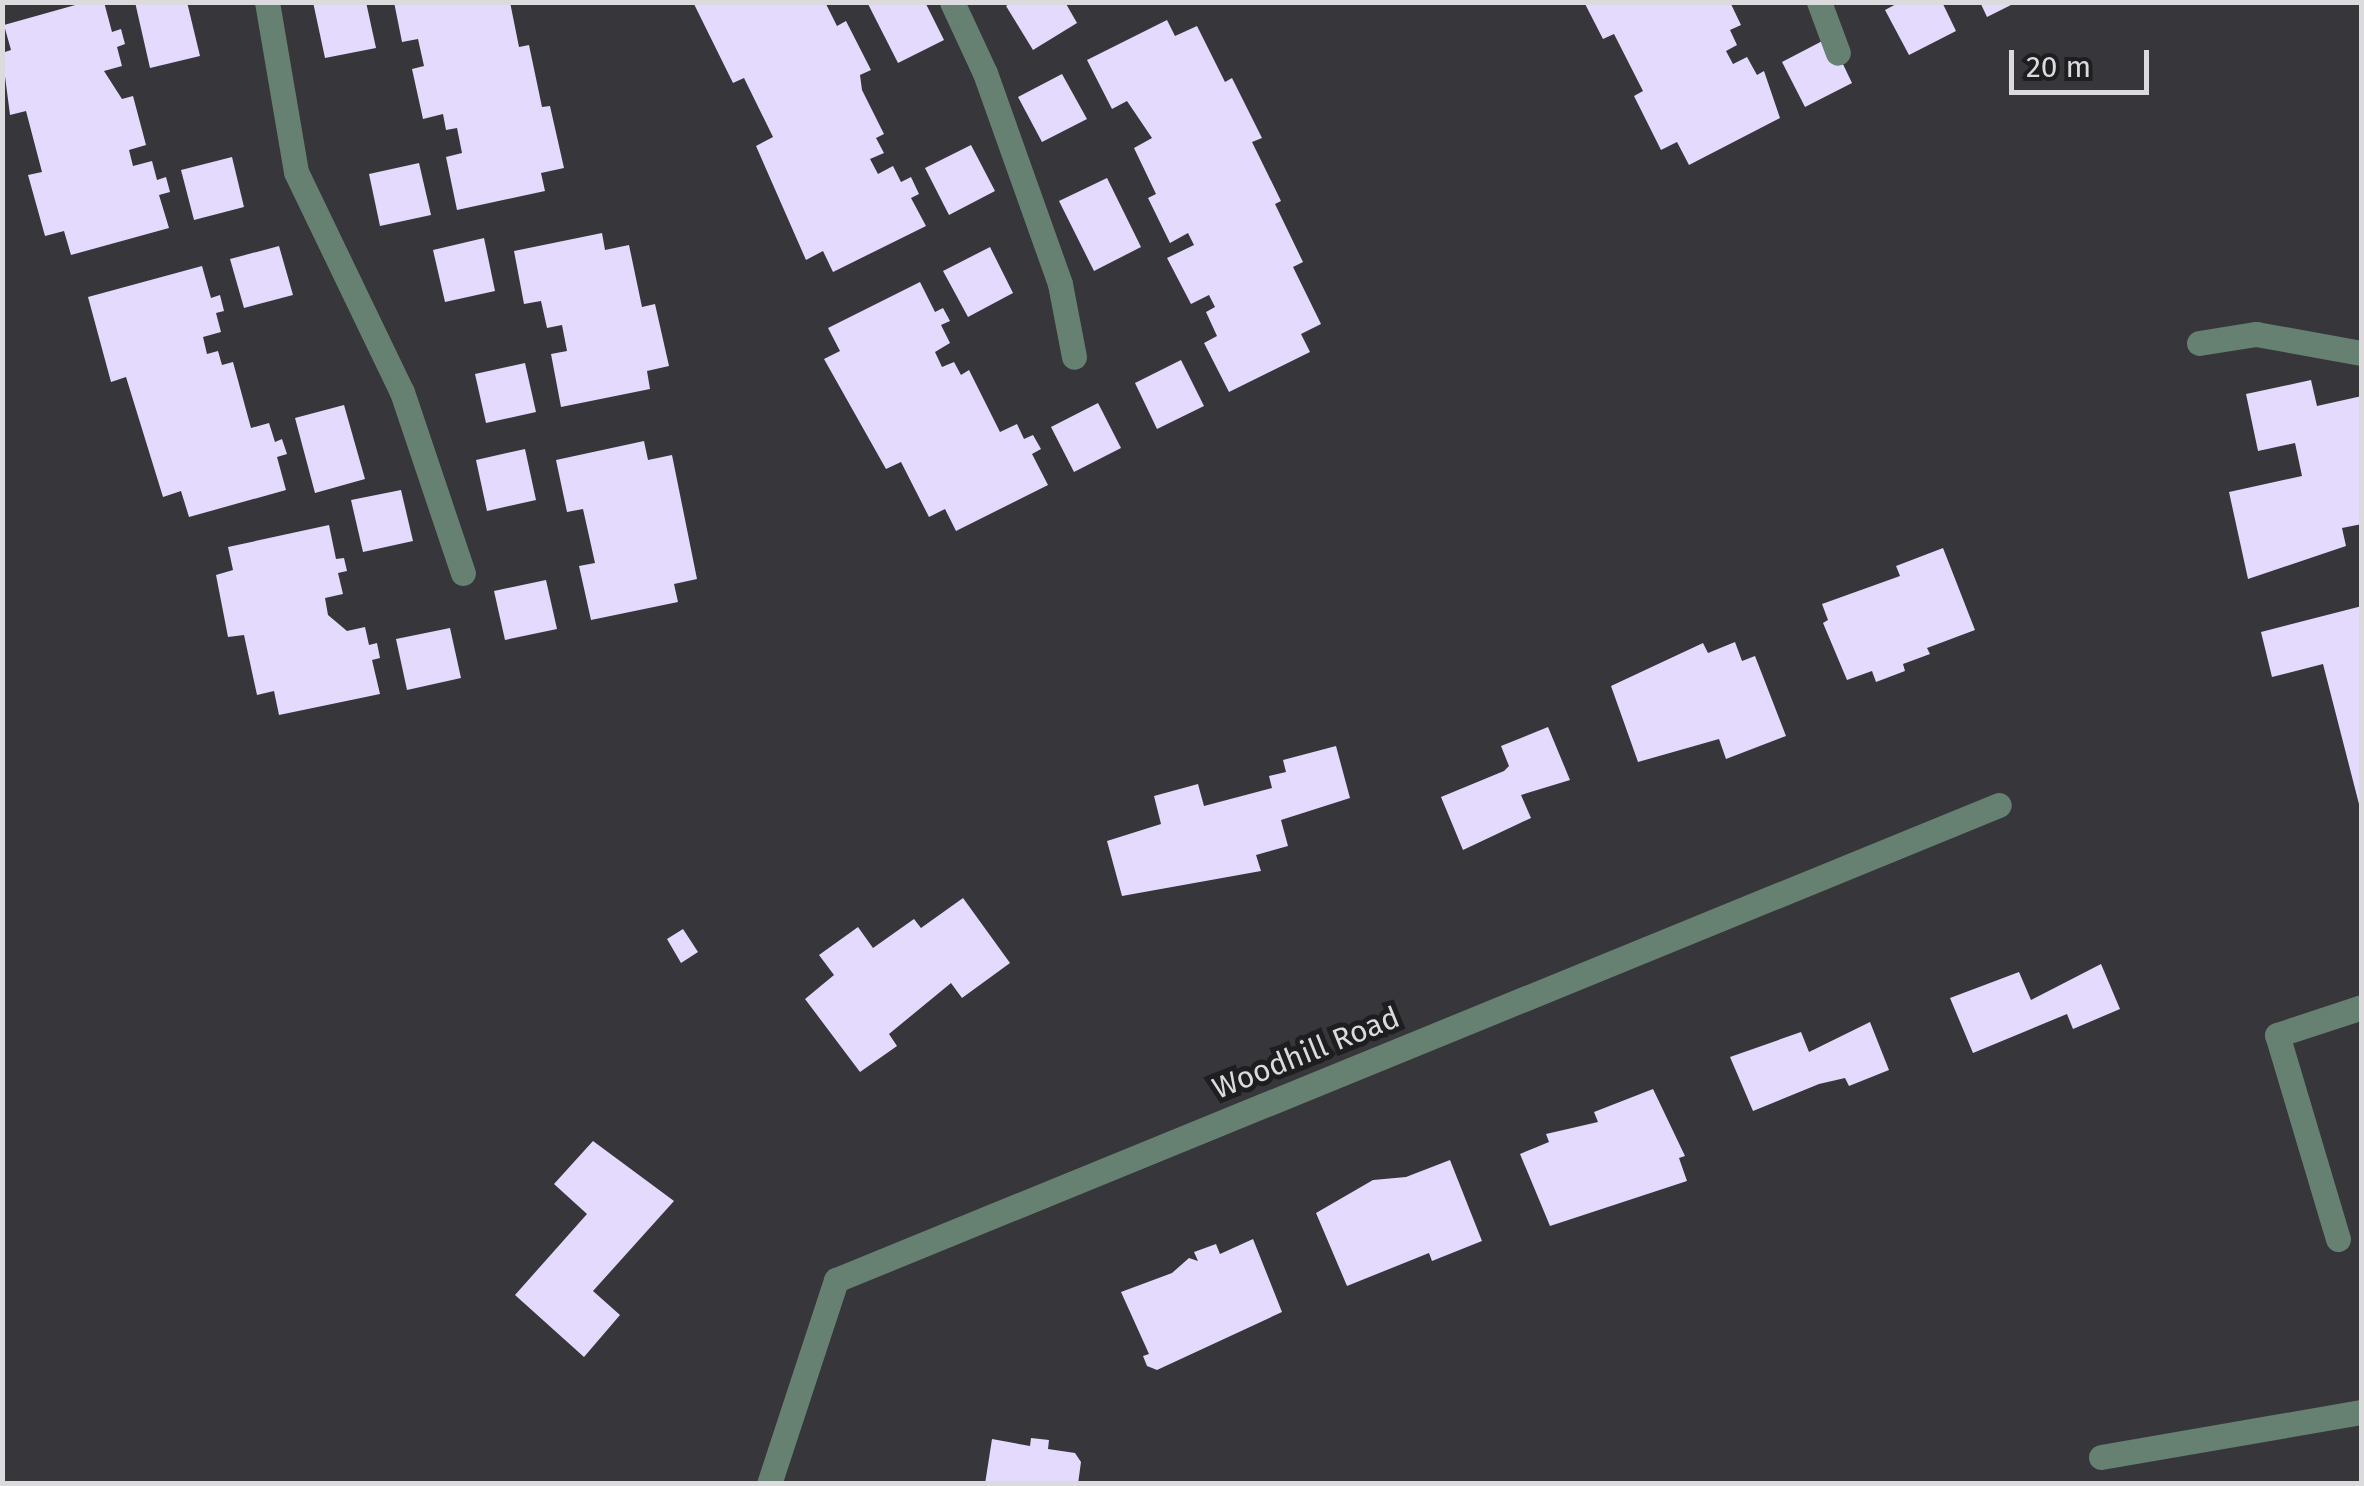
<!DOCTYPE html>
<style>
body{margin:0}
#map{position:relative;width:2364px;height:1486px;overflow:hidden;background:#37363a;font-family:"Fira Sans",sans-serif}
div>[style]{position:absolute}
.building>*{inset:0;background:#e3dafe}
.minor>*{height:25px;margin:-12.5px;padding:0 12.5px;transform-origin:12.5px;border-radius:12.5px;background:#668072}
span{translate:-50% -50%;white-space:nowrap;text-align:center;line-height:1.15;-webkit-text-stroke:10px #1e1e20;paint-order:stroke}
.street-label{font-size:30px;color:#dbdbdd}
.frame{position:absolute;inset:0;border:5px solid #dbdbdd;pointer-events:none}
.scale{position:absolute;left:2009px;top:50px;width:140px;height:45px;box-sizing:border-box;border:5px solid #dbdbdd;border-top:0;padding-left:12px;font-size:30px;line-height:35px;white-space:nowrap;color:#dbdbdd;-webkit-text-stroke:8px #1e1e20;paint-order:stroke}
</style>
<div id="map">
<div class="building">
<div style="clip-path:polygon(86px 2px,104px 2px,112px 32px,121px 29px,125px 44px,117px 47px,122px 66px,104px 71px,122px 99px,133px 96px,146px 145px,129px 150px,133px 166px,152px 161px,157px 180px,166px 177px,170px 192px,159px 195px,169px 228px,71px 255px,64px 231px,45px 236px,28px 175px,42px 172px,26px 111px,10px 115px,2px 53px,11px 50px,4px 25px)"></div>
<div style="clip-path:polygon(135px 2px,187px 2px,200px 56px,150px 68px)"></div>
<div style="clip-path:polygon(313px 2px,366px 2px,376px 48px,325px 58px)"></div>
<div style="clip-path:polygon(394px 2px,510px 2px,519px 47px,529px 45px,542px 107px,550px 106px,564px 168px,541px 173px,545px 191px,457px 210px,446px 157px,462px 153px,457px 128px,446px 130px,443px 114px,423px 119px,412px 69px,424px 66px,418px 39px,402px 42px)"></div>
<div style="clip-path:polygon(693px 2px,825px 2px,837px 26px,846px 21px,871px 70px,860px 75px,862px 90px,884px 134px,876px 138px,884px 153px,870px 159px,878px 174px,893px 166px,901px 182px,911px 177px,919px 194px,911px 198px,926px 226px,833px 272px,823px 251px,806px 260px,756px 146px,773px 137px,744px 78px,733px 83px)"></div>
<div style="clip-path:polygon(867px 2px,925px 2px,944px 40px,898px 63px)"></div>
<div style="clip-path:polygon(1012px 2px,1065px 2px,1077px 23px,1033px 50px,1006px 6px)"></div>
<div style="clip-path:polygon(1584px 2px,1730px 2px,1741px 25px,1730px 30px,1737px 45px,1726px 51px,1733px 64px,1747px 57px,1757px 75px,1764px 71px,1780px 118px,1689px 165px,1677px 142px,1661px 150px,1634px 96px,1643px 91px,1614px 34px,1603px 39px)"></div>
<div style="clip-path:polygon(1900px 2px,1942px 2px,1956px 31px,1909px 55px,1885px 10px)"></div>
<div style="clip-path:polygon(1980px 2px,2017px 2px,1987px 17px)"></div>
<div style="clip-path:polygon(1167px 20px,1175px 36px,1197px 26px,1225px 82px,1232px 78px,1262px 138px,1252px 142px,1281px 201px,1275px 204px,1303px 262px,1293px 267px,1321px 324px,1301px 334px,1310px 352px,1229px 392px,1204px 343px,1217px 336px,1206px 312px,1215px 307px,1209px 295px,1191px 304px,1167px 258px,1194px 245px,1188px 233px,1170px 243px,1148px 198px,1156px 194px,1134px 148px,1152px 138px,1127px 101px,1112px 109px,1087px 60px)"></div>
<div style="clip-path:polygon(1830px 37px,1852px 83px,1805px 107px,1782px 62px)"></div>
<div style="clip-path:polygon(1062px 74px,1087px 119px,1042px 142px,1018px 97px)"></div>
<div style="clip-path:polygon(971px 145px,995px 191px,949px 215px,925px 168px)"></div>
<div style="clip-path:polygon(232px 157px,244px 207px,194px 220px,181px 170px)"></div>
<div style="clip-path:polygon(419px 163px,431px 215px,380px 226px,369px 174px)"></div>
<div style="clip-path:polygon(1107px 178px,1141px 247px,1094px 271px,1059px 201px)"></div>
<div style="clip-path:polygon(602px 233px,605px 250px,629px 245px,642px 307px,655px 304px,669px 366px,647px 371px,650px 389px,561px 407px,551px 354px,567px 351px,562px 325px,547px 328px,541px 301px,524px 304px,514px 251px)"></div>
<div style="clip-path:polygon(484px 238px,495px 291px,445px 302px,433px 250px)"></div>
<div style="clip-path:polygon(279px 246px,293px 295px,244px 308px,230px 259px)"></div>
<div style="clip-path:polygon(990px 247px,1013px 293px,968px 317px,943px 271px)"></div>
<div style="clip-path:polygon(202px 266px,211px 298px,220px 295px,224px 311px,216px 313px,221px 332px,203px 337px,207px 354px,218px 351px,222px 365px,233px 362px,251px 428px,269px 423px,275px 442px,282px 439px,287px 454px,277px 457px,286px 490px,189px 517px,181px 491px,163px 497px,126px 377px,111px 382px,88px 297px)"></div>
<div style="clip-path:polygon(920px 282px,935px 312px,943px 308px,950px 321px,941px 325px,950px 343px,935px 352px,942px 367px,954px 362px,961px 375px,969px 370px,1000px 432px,1017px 424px,1024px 439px,1033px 435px,1041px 449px,1032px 454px,1048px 485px,956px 531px,945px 509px,929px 517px,901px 462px,886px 469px,824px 359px,840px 351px,828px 328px)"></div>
<div style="clip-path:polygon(1181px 360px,1204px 406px,1157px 429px,1135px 383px)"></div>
<div style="clip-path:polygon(525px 363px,536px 412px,486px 423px,475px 374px)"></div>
<div style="clip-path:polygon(2311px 380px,2317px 406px,2362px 396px,2362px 524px,2342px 528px,2346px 546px,2248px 579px,2229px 492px,2302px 476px,2295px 443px,2258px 451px,2246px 394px)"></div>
<div style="clip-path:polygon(1098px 403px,1121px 448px,1074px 472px,1051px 427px)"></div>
<div style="clip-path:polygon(344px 405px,365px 479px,315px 493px,295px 418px)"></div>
<div style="clip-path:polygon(644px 441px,648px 460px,672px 455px,697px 579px,674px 584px,678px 602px,591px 620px,579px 566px,595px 563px,583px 509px,567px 512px,556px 460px)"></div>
<div style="clip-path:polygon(525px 449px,536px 500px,487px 511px,476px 460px)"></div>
<div style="clip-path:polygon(401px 490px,413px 541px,363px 552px,351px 500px)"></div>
<div style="clip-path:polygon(329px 525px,336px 559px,344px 558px,347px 571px,338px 573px,343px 594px,325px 598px,328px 615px,347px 631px,365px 627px,369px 645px,377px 643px,380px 658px,372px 660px,380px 694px,279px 715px,274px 691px,257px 695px,244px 635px,228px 637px,216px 575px,233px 570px,228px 547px)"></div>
<div style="clip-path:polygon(1943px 548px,1975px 630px,1927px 648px,1930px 654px,1903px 664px,1905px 671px,1876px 682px,1872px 671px,1847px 680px,1823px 623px,1828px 620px,1822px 604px,1900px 576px,1896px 566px)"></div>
<div style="clip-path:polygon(546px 580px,557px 629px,505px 640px,494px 591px)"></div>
<div style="clip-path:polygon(2362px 606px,2362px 808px,2360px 808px,2323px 664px,2272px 677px,2261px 632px)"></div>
<div style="clip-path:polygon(450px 628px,461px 678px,407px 690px,396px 639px)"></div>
<div style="clip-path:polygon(1735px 642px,1742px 661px,1755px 656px,1786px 736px,1726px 759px,1719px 739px,1638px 762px,1611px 686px,1703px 643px,1708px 653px)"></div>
<div style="clip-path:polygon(1548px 727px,1570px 780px,1521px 795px,1531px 818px,1463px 850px,1441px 797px,1504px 771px,1509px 766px,1501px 746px)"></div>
<div style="clip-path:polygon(1336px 746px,1350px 798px,1281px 820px,1288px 846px,1256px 855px,1261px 871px,1122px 896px,1107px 841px,1161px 824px,1154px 796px,1198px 784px,1204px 806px,1272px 788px,1269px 776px,1286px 772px,1283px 760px)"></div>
<div style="clip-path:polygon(963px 898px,1010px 963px,962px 998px,951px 983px,889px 1034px,897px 1046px,860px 1072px,805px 999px,834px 975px,819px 955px,858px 927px,873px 948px,914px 919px,921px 928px)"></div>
<div style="clip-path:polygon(683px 929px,698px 952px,681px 963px,667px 939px)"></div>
<div style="clip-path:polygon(2101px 964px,2120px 1009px,2073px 1029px,2067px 1014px,1973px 1053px,1950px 998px,2019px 972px,2031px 1000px)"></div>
<div style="clip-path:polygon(1870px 1022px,1889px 1070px,1849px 1086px,1845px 1078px,1819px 1084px,1753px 1111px,1730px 1057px,1801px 1032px,1809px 1052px)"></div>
<div style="clip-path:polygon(1653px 1089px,1685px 1156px,1679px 1158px,1687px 1181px,1550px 1226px,1520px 1154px,1549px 1142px,1546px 1134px,1598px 1122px,1594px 1112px)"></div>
<div style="clip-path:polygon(593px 1141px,674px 1201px,593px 1291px,620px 1315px,584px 1357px,515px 1295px,587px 1214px,554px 1184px)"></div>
<div style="clip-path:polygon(1450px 1160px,1482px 1241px,1432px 1261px,1429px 1253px,1347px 1286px,1316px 1213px,1373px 1180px,1406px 1177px)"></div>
<div style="clip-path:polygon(1253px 1239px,1282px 1312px,1157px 1370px,1147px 1366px,1143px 1356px,1149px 1354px,1121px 1292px,1172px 1273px,1189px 1258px,1198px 1261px,1194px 1252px,1216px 1244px,1220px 1254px)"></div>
<div style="clip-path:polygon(1031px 1438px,1049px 1440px,1048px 1449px,1075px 1453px,1081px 1462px,1078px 1484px,985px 1484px,992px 1439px,1030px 1446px)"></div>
</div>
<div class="minor">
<div style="left:267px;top:2px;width:172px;rotate:80.3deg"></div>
<div style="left:296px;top:172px;width:244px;rotate:64.3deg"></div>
<div style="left:402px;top:392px;width:191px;rotate:71.4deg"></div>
<div style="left:952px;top:2px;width:78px;rotate:65.1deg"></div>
<div style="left:985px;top:73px;width:224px;rotate:70.4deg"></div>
<div style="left:1060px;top:284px;width:74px;rotate:79.1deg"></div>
<div style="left:1819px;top:2px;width:54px;rotate:69.6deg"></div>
<div style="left:2199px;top:343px;width:58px;rotate:-9deg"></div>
<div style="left:2256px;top:334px;width:108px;rotate:10.2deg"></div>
<div style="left:2338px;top:1239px;width:213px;rotate:-106.6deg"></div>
<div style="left:2277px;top:1035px;width:89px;rotate:-18.2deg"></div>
<div style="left:2101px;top:1457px;width:265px;rotate:-9.8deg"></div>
<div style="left:769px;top:1484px;width:215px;rotate:-71.8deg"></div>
<div style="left:836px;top:1280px;width:1256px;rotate:-22.22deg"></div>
</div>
<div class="street-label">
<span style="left:1306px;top:1053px;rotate:-22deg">Woodhill Road</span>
</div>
<div class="frame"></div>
<div class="scale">20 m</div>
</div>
